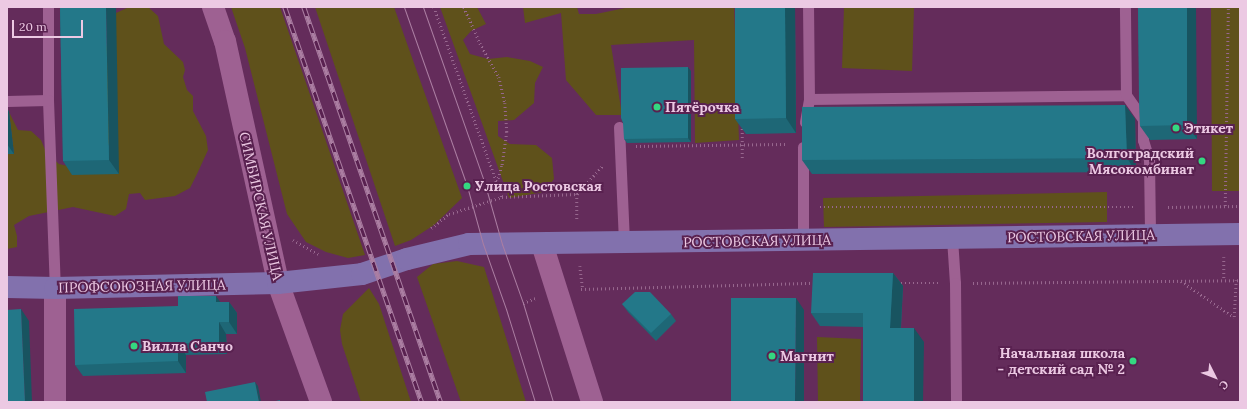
<!DOCTYPE html>
<meta charset="utf-8">
<style>
body{margin:0}
#map{position:relative;width:1247px;height:409px;overflow:hidden;background:#642c5b;font-family:Lora,serif}
div>[style]{position:absolute}
.green>*{inset:0;background:#5f511b}
.path>*{height:2.5px;margin-top:-1.25px;transform-origin:0;background:repeating-linear-gradient(90deg,#97678e 0 1px,transparent 0 4px)}
.lane>*{height:11px;margin:-5.5px;padding:0 5.5px;transform-origin:5.5px;border-radius:5.5px;background:#9e6192}
.street>*{height:22px;margin:-11px;padding:0 11px;transform-origin:11px;border-radius:11px;background:#9e6192}
.secondary>*{height:22px;margin:-11px;padding:0 11px;transform-origin:11px;border-radius:11px;background:#9e6192}
.primary>*{height:22px;margin:-11px;padding:0 11px;transform-origin:11px;border-radius:11px;background:#8271ad}
.tram>*{height:1px;margin:-0.5px;padding:0 0.5px;transform-origin:0.5px;border-radius:0.5px;background:#ab7ea2}
.rail>*{height:4.5px;margin-top:-2.25px;transform-origin:0;background:repeating-linear-gradient(90deg,#592150 0 9px,#ab7ea2 0 18px);box-sizing:border-box;border-block:1px solid #ab7ea2}
.wall>*{inset:0;background:#1e6776}
.shaded-wall>*{inset:0;background:#185460}
.building>*{inset:0;background:#237889}
.dots>*{width:11px;height:11px;translate:-50% -50%;box-sizing:border-box;border:2px solid #592150;border-radius:50%}
span{translate:-50% -50%;white-space:nowrap;text-align:center;line-height:1.15;-webkit-text-stroke:4px #592150;paint-order:stroke}
.poi-label{font-size:14px;color:#ecc9e3;font-weight:700}
.left{translate:0 -50%;text-align:left}
.right{translate:-100% -50%;text-align:right}
.street-label{font-size:14px;color:#ecc9e3}
.frame{position:absolute;inset:0;border:8px solid #ecc9e3;pointer-events:none}
.north{position:absolute;left:1195px;top:357px;width:40px;height:40px;-webkit-text-stroke:3px #592150;paint-order:stroke;rotate:132deg;font-size:11px;font-weight:700;line-height:16px;text-align:center;color:#ecc9e3}
.north::after{content:'';display:block;margin:auto;width:14px;height:18px;background:#ecc9e3;clip-path:polygon(50% 0,100% 100%,50% 72%,0 100%)}
.scale{position:absolute;left:12px;top:20px;width:71px;height:18px;box-sizing:border-box;border:2px solid #ecc9e3;border-top:0;padding-left:5px;font-size:12px;line-height:14px;white-space:nowrap;color:#ecc9e3;-webkit-text-stroke:3px #592150;paint-order:stroke}
</style>
<div id="map">
<div class="green">
<div style="clip-path:polygon(129px 7px,148px 7px,158px 16px,164px 44px,183px 62px,185px 70px,183px 77px,187px 90px,193px 96px,193px 111px,206px 136px,208px 150px,197px 174px,190px 188px,175px 196px,145px 200px,140px 193px,129px 194px,126px 209px,115px 216px,73px 207px,29px 216px,14px 225px,17px 236px,17px 247px,7px 249px,7px 154px,14px 154px,9px 112px,18px 130px,31px 131px,41px 140px,46px 152px,59px 164px,72px 167px,116px 13px)"></div>
<div style="clip-path:polygon(231px 7px,280px 7px,365px 255px,348px 258px,326px 252px,306px 242px,287px 214px,245px 48px)"></div>
<div style="clip-path:polygon(315px 7px,394px 7px,462px 198px,434px 225px,411px 240px,395px 246px)"></div>
<div style="clip-path:polygon(440px 7px,477px 7px,486px 24px,471px 31px,463px 40px,470px 54px,488px 59px,507px 57px,530px 61px,543px 67px,535px 83px,534px 103px,514px 120px,498px 121px,498px 136px,510px 144px,536px 145px,552px 158px,554px 179px,544px 192px,509px 198px)"></div>
<div style="clip-path:polygon(523px 7px,577px 7px,579px 14px,596px 14px,630px 7px,734px 7px,739px 140px,695px 143px,694px 40px,611px 45px,622px 115px,596px 115px,566px 80px,561px 13px,525px 23px)"></div>
<div style="clip-path:polygon(844px 7px,914px 7px,912px 71px,842px 68px)"></div>
<div style="clip-path:polygon(1211px 7px,1240px 7px,1240px 191px,1212px 191px)"></div>
<div style="clip-path:polygon(1107px 192px,1107px 222px,824px 227px,823px 198px)"></div>
<div style="clip-path:polygon(457px 261px,484px 267px,526px 402px,461px 402px,417px 277px,433px 264px)"></div>
<div style="clip-path:polygon(369px 288px,379px 304px,411px 402px,361px 402px,342px 344px,340px 330px,343px 314px)"></div>
<div style="clip-path:polygon(817px 337px,861px 339px,860px 402px,818px 402px)"></div>
</div>
<div class="path">
<div style="left:434px;top:7px;width:202px;rotate:70.3deg"></div>
<div style="left:464px;top:7px;width:39px;rotate:66deg"></div>
<div style="left:480px;top:43px;width:39px;rotate:61deg"></div>
<div style="left:499px;top:77px;width:27px;rotate:77deg"></div>
<div style="left:505px;top:103px;width:29px;rotate:86deg"></div>
<div style="left:507px;top:132px;width:34px;rotate:98deg"></div>
<div style="left:502px;top:166px;width:19px;rotate:106deg"></div>
<div style="left:636px;top:146px;width:149px;rotate:-0.8deg"></div>
<div style="left:742px;top:158px;width:33px;rotate:-90deg"></div>
<div style="left:577px;top:194px;width:25px;rotate:90deg"></div>
<div style="left:1225px;top:206px;width:199px;rotate:-89.1deg"></div>
<div style="left:820px;top:207px;width:313px"></div>
<div style="left:1168px;top:207px;width:72px;rotate:-0.8deg"></div>
<div style="left:431px;top:228px;width:23px;rotate:-38deg"></div>
<div style="left:449px;top:214px;width:56px;rotate:-17.8deg"></div>
<div style="left:502px;top:197px;width:75px;rotate:-2.3deg"></div>
<div style="left:577px;top:194px;width:38px;rotate:-48deg"></div>
<div style="left:293px;top:240px;width:29px;rotate:29deg"></div>
<div style="left:1224px;top:257px;width:23px;rotate:90deg"></div>
<div style="left:580px;top:266px;width:23px;rotate:83deg"></div>
<div style="left:1181px;top:281px;width:64px;rotate:34.2deg"></div>
<div style="left:1234px;top:317px;width:37px;rotate:-87deg"></div>
<div style="left:897px;top:283px;width:41px"></div>
<div style="left:973px;top:283px;width:267px;rotate:-0.6deg"></div>
<div style="left:581px;top:289px;width:235px;rotate:-1.5deg"></div>
<div style="left:523px;top:303px;width:14px;rotate:-21deg"></div>
</div>
<div class="lane">
<div style="left:48px;top:7px;width:93px;rotate:90deg"></div>
<div style="left:48px;top:100px;width:188px;rotate:87.9deg"></div>
<div style="left:1126px;top:95px;width:29px;rotate:55deg"></div>
<div style="left:1143px;top:119px;width:21px;rotate:90deg"></div>
<div style="left:1143px;top:140px;width:21px;rotate:73deg"></div>
<div style="left:1149px;top:160px;width:75px;rotate:89.2deg"></div>
<div style="left:809px;top:99px;width:317px;rotate:-0.7deg"></div>
<div style="left:1126px;top:95px;width:88px;rotate:-90.7deg"></div>
<div style="left:7px;top:101px;width:41px;rotate:-1.4deg"></div>
<div style="left:805px;top:122px;width:23px;rotate:-80deg"></div>
<div style="left:809px;top:99px;width:92px;rotate:-90.6deg"></div>
<div style="left:619px;top:127px;width:116px;rotate:87.5deg"></div>
<div style="left:803px;top:147px;width:93px;rotate:90deg"></div>
<div style="left:952px;top:238px;width:45px;rotate:86.2deg"></div>
<div style="left:955px;top:283px;width:119px;rotate:89.5deg"></div>
</div>
<div class="street">
<div style="left:542px;top:244px;width:166px;rotate:72.4deg"></div>
<div style="left:55px;top:402px;width:114px;rotate:-90deg"></div>
</div>
<div class="secondary">
<div style="left:213px;top:7px;width:36px;rotate:71deg"></div>
<div style="left:225px;top:41px;width:248px;rotate:77.6deg"></div>
<div style="left:278px;top:283px;width:127px;rotate:70.1deg"></div>
</div>
<div class="primary">
<div style="left:7px;top:287px;width:48px;rotate:1.2deg"></div>
<div style="left:55px;top:288px;width:223px;rotate:-1.3deg"></div>
<div style="left:278px;top:283px;width:84px;rotate:-6.1deg"></div>
<div style="left:362px;top:274px;width:47px;rotate:-18.4deg"></div>
<div style="left:407px;top:259px;width:64px;rotate:-13.6deg"></div>
<div style="left:469px;top:244px;width:771px;rotate:-0.74deg"></div>
</div>
<div class="tram">
<div style="left:404px;top:7px;width:190px;rotate:70.6deg"></div>
<div style="left:467px;top:186px;width:60px;rotate:74.6deg"></div>
<div style="left:483px;top:244px;width:69px;rotate:70.5deg"></div>
<div style="left:506px;top:309px;width:97px;rotate:72.7deg"></div>
<div style="left:423px;top:7px;width:184px;rotate:70.7deg"></div>
<div style="left:484px;top:181px;width:66px;rotate:74.1deg"></div>
<div style="left:502px;top:244px;width:63px;rotate:70.4deg"></div>
<div style="left:523px;top:303px;width:103px;rotate:73.1deg"></div>
</div>
<div class="rail">
<div style="left:285px;top:7px;width:418px;rotate:70.9deg"></div>
<div style="left:304px;top:7px;width:418px;rotate:70.9deg"></div>
</div>
<div class="wall">
<div style="clip-path:polygon(60px 7px,119px 174px,72px 175px,63px 161px)"></div>
<div style="clip-path:polygon(735px 7px,795px 7px,796px 133px,746px 134px,735px 119px)"></div>
<div style="clip-path:polygon(1138px 7px,1197px 139px,1150px 140px,1140px 126px)"></div>
<div style="clip-path:polygon(691px 71px,691px 142px,627px 143px,624px 139px)"></div>
<div style="clip-path:polygon(1125px 105px,1135px 119px,1136px 172px,812px 174px,802px 160px)"></div>
<div style="clip-path:polygon(7px 108px,9px 112px,14px 154px,7px 154px)"></div>
<div style="clip-path:polygon(893px 273px,903px 286px,901px 328px,924px 342px,863px 327px,820px 326px,811px 313px)"></div>
<div style="clip-path:polygon(220px 302px,229px 302px,237px 313px,237px 334px,226px 334px,227px 354px,186px 355px,186px 373px,83px 376px,75px 365px)"></div>
<div style="clip-path:polygon(622px 304px,671px 314px,676px 321px,656px 341px,628px 312px)"></div>
</div>
<div class="shaded-wall">
<div style="clip-path:polygon(106px 7px,116px 7px,119px 174px,109px 160px)"></div>
<div style="clip-path:polygon(785px 7px,795px 7px,796px 133px,786px 118px)"></div>
<div style="clip-path:polygon(1187px 7px,1196px 7px,1197px 139px,1187px 125px)"></div>
<div style="clip-path:polygon(688px 67px,691px 71px,691px 142px,688px 138px)"></div>
<div style="clip-path:polygon(1125px 105px,1135px 119px,1136px 172px,1127px 158px)"></div>
<div style="clip-path:polygon(7px 108px,9px 112px,14px 154px,7px 144px)"></div>
<div style="clip-path:polygon(893px 273px,903px 286px,900px 342px,890px 328px)"></div>
<div style="clip-path:polygon(216px 296px,224px 307px,216px 302px)"></div>
<div style="clip-path:polygon(796px 298px,804px 310px,804px 402px,795px 402px)"></div>
<div style="clip-path:polygon(229px 302px,237px 313px,237px 334px,229px 322px)"></div>
<div style="clip-path:polygon(21px 309px,29px 321px,32px 402px,25px 402px)"></div>
<div style="clip-path:polygon(219px 322px,226px 334px,227px 354px,219px 343px)"></div>
<div style="clip-path:polygon(914px 328px,924px 342px,923px 402px,914px 402px)"></div>
<div style="clip-path:polygon(178px 343px,186px 355px,186px 373px,178px 361px)"></div>
<div style="clip-path:polygon(255px 382px,258px 386px,261px 402px,259px 402px)"></div>
</div>
<div class="building">
<div style="clip-path:polygon(60px 7px,106px 7px,109px 160px,63px 161px)"></div>
<div style="clip-path:polygon(735px 7px,785px 7px,786px 118px,735px 119px)"></div>
<div style="clip-path:polygon(1138px 7px,1187px 7px,1187px 125px,1140px 126px,1139px 100px)"></div>
<div style="clip-path:polygon(688px 67px,688px 138px,624px 139px,623px 123px,621px 118px,621px 68px)"></div>
<div style="clip-path:polygon(1125px 105px,1127px 158px,802px 160px,802px 107px)"></div>
<div style="clip-path:polygon(813px 273px,893px 273px,890px 328px,914px 328px,914px 402px,863px 402px,863px 313px,811px 313px)"></div>
<div style="clip-path:polygon(635px 292px,650px 292px,671px 314px,651px 333px,622px 304px)"></div>
<div style="clip-path:polygon(178px 296px,216px 296px,216px 302px,229px 302px,229px 322px,219px 322px,219px 343px,178px 343px,178px 361px,75px 365px,74px 309px,178px 306px)"></div>
<div style="clip-path:polygon(731px 298px,796px 298px,795px 402px,731px 402px)"></div>
<div style="clip-path:polygon(21px 309px,25px 402px,7px 402px,7px 310px)"></div>
<div style="clip-path:polygon(255px 382px,259px 402px,207px 402px,205px 392px)"></div>
<div style="clip-path:polygon(280px 400px,280px 402px,272px 402px)"></div>
<div style="clip-path:polygon(1113px 401px,1181px 402px,1113px 402px)"></div>
</div>
<div class="dots">
<div style="left:657px;top:107px;background:#34d881"></div>
<div style="left:1176px;top:128px;background:#34d881"></div>
<div style="left:1202px;top:161px;background:#34d881"></div>
<div style="left:467px;top:186px;background:#34d881"></div>
<div style="left:134px;top:346px;background:#34d881"></div>
<div style="left:772px;top:356px;background:#34d881"></div>
<div style="left:1133px;top:361px;background:#34d881"></div>
</div>
<div class="poi-label">
<span class="left" style="left:665px;top:107px">Пятёрочка</span>
<span class="left" style="left:1184px;top:128px">Этикет</span>
<span class="right" style="left:1194px;top:161px">Волгоградский<br>Мясокомбинат</span>
<span class="left" style="left:475px;top:186px">Улица Ростовская</span>
<span class="left" style="left:142px;top:346px">Вилла Санчо</span>
<span class="right" style="left:1125px;top:361px">Начальная школа<br>- детский сад № 2</span>
<span class="left" style="left:780px;top:356px">Магнит</span>
</div>
<div class="street-label">
<span style="left:261px;top:206px;rotate:77deg">СИМБИРСКАЯ УЛИЦА</span>
<span style="left:1081px;top:236px;rotate:-1deg">РОСТОВСКАЯ УЛИЦА</span>
<span style="left:757px;top:241px;rotate:-1deg">РОСТОВСКАЯ УЛИЦА</span>
<span style="left:142px;top:286px;rotate:-1deg">ПРОФСОЮЗНАЯ УЛИЦА</span>
</div>
<div class="frame"></div>
<div class="north">С</div>
<div class="scale">20 m</div>
</div>
